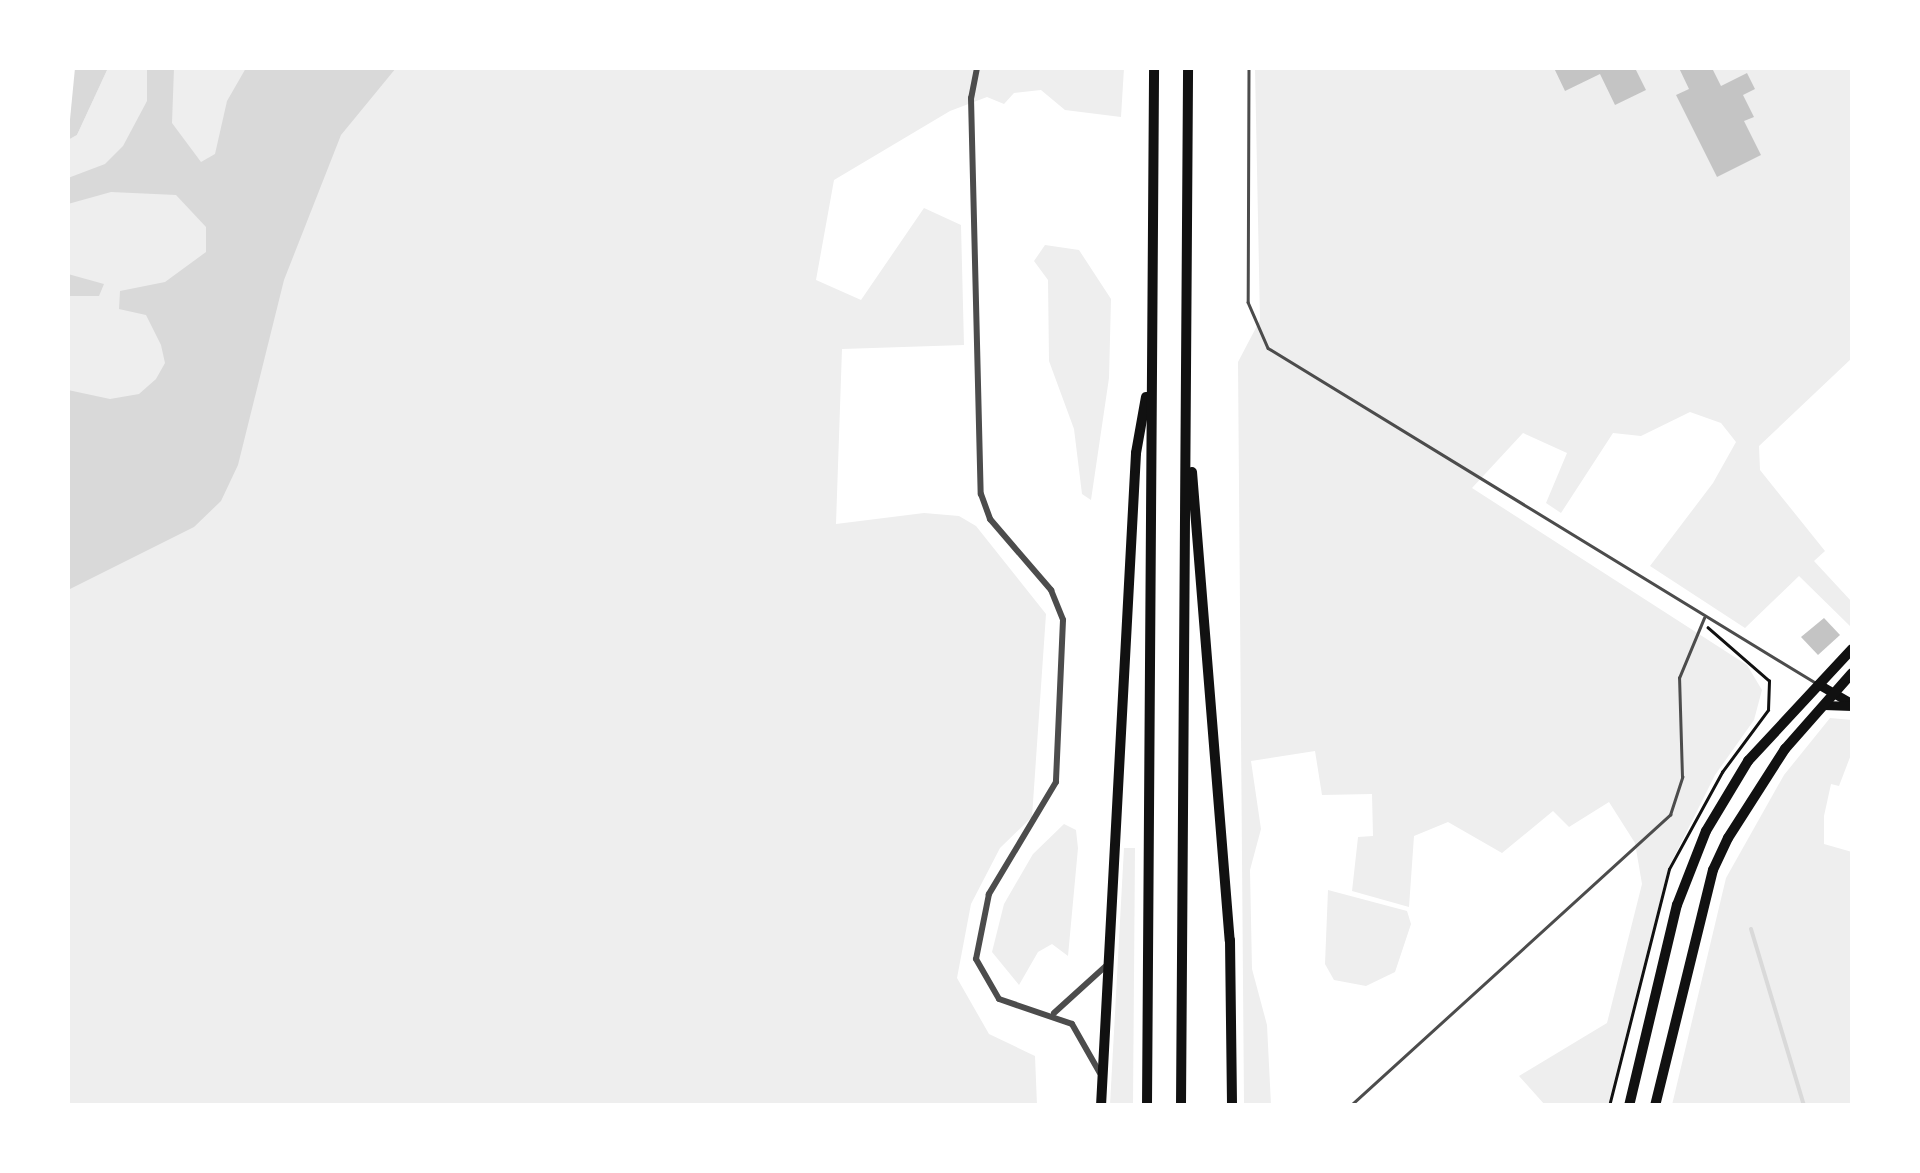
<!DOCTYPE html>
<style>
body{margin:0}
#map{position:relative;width:1920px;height:1173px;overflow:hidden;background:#fff;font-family:Montserrat,sans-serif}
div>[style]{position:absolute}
.green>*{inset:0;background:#eee}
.water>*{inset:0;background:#d9d9d9}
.stream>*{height:4px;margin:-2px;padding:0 2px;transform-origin:2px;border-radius:2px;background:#d9d9d9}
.building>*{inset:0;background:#c4c4c4}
.path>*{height:2.5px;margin:-1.25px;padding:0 1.25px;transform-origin:1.25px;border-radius:1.25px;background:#111}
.service>*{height:2.5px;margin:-1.25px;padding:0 1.25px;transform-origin:1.25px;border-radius:1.25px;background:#4c4c4c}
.minor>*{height:6px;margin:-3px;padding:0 3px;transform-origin:3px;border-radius:3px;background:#4c4c4c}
.secondary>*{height:9px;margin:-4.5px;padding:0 4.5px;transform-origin:4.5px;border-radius:4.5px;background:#111}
.primary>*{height:10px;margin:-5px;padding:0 5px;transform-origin:5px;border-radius:5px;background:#111}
.trunk>*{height:10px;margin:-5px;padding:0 5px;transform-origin:5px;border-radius:5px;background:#111}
span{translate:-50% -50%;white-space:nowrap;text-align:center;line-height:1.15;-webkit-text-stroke:8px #fff;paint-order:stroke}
.frame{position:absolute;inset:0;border:70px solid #fff;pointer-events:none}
</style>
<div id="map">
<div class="green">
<div style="clip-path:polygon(108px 68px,1124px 68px,1121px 117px,1065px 110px,1041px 90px,1014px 93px,1004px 104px,987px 97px,950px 111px,834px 180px,816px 280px,861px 300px,924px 208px,961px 225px,964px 345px,842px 349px,836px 524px,924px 513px,959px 516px,976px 526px,1046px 614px,1032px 817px,1000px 848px,971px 904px,957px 978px,989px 1034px,1035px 1056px,1037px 1105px,68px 1105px,68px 140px,77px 135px)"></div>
<div style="clip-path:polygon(1255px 68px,1852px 68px,1852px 358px,1759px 446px,1760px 470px,1825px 551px,1814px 561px,1852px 602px,1852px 628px,1799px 576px,1745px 628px,1650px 566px,1713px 483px,1736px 442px,1721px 423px,1690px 412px,1641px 436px,1613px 433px,1561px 513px,1546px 503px,1567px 453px,1523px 433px,1472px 488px,1747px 665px,1762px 690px,1754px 720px,1715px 775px,1668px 869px,1608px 1105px,1545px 1105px,1519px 1076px,1607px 1023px,1642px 884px,1635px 843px,1609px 802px,1569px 827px,1553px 811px,1502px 853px,1448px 822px,1414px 836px,1409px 907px,1352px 891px,1358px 837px,1373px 836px,1372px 794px,1322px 795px,1315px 751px,1251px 761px,1261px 829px,1250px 870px,1252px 969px,1267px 1025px,1271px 1105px,1244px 1105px,1238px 362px,1260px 320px)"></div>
<div style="clip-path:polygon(1045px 245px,1079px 250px,1111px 299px,1109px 378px,1091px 500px,1082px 494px,1074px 429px,1049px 361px,1048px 280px,1034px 261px)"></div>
<div style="clip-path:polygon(1830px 718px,1852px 720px,1852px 752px,1839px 786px,1831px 784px,1824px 816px,1824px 844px,1852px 852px,1852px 1105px,1672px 1105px,1726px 878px,1784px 775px)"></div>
<div style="clip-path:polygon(1064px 824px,1076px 830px,1078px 848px,1068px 956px,1052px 944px,1038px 952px,1019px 985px,992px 952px,1004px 904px,1033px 854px)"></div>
<div style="clip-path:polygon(1124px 848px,1135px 848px,1133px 1105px,1110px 1105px)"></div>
<div style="clip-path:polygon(1328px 890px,1407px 911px,1411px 924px,1395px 972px,1366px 986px,1334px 980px,1325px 964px)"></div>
</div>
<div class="water">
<div style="clip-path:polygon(75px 68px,108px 68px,77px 135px,68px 140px)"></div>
<div style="clip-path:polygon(147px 68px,174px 68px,172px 123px,201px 162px,215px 154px,227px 101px,246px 68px,396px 68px,341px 135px,284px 280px,238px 465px,221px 501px,194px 527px,68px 590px,68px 390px,110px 399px,139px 394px,156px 379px,165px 363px,161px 345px,146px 315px,119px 309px,120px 291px,165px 282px,206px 252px,206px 227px,176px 195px,111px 192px,68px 204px,68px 178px,105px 164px,123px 146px,147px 101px)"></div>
<div style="clip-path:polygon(68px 274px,104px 284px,99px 296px,68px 296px)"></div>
</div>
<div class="stream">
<div style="left:1751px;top:929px;width:185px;rotate:73.3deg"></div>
</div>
<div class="building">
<div style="clip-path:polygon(1554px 68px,1635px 68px,1646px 90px,1615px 105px,1600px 74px,1565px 91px)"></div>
<div style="clip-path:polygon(1679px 68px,1712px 68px,1721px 86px,1747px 73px,1755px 89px,1743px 95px,1754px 117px,1744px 121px,1761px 155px,1717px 177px,1676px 95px,1689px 89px)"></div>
<div style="clip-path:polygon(1824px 618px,1840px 635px,1818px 655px,1801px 637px)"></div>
</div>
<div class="path">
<div style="left:1609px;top:1106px;width:244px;rotate:-75.8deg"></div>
<div style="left:1669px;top:869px;width:111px;rotate:-61.3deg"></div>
<div style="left:1722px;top:772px;width:77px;rotate:-53.4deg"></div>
<div style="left:1768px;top:710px;width:29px;rotate:-88deg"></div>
<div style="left:1769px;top:681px;width:81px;rotate:-139deg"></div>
</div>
<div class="service">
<div style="left:1249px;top:68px;width:234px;rotate:90.2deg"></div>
<div style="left:1248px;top:302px;width:50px;rotate:66.5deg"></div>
<div style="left:1268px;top:348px;width:642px;rotate:31.44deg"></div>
<div style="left:1350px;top:1106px;width:433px;rotate:-42.3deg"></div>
<div style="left:1670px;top:815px;width:40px;rotate:-72deg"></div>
<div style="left:1682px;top:777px;width:99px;rotate:-91.7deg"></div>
<div style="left:1679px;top:678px;width:65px;rotate:-67.4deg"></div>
</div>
<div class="minor">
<div style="left:977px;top:68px;width:31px;rotate:101deg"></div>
<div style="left:971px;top:98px;width:396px;rotate:88.6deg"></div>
<div style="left:981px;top:494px;width:27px;rotate:70deg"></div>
<div style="left:990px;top:519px;width:94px;rotate:49.3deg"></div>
<div style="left:1051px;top:590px;width:32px;rotate:68deg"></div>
<div style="left:1063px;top:620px;width:162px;rotate:92.5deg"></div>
<div style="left:1056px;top:782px;width:131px;rotate:120.9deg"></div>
<div style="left:989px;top:894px;width:66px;rotate:101.3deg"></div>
<div style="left:976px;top:959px;width:46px;rotate:60.1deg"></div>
<div style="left:999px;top:999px;width:77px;rotate:18.9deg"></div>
<div style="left:1072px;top:1024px;width:56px;rotate:60.3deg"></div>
<div style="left:1054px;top:1013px;width:72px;rotate:-42.2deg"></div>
</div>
<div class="secondary">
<div style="left:1818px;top:684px;width:39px;rotate:30deg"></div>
<div style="left:1824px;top:705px;width:28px;rotate:2deg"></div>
</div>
<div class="primary">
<div style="left:1629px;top:1106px;width:207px;rotate:-76.6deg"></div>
<div style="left:1677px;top:905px;width:79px;rotate:-68.6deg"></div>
<div style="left:1706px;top:831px;width:82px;rotate:-59deg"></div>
<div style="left:1748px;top:761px;width:153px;rotate:-47.1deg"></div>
<div style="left:1655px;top:1106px;width:243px;rotate:-76.2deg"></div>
<div style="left:1713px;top:870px;width:35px;rotate:-65deg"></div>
<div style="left:1728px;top:838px;width:106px;rotate:-57.4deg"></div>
<div style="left:1785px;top:749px;width:101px;rotate:-48.6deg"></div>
</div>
<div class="trunk">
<div style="left:1192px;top:472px;width:470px;rotate:85.4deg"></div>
<div style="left:1230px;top:940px;width:166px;rotate:89.3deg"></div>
<div style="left:1101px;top:1106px;width:654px;rotate:-86.93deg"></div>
<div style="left:1136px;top:453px;width:57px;rotate:-79.9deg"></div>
<div style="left:1147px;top:1106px;width:1038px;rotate:-89.61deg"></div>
<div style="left:1181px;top:1106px;width:1038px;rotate:-89.61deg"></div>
</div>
<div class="frame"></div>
</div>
